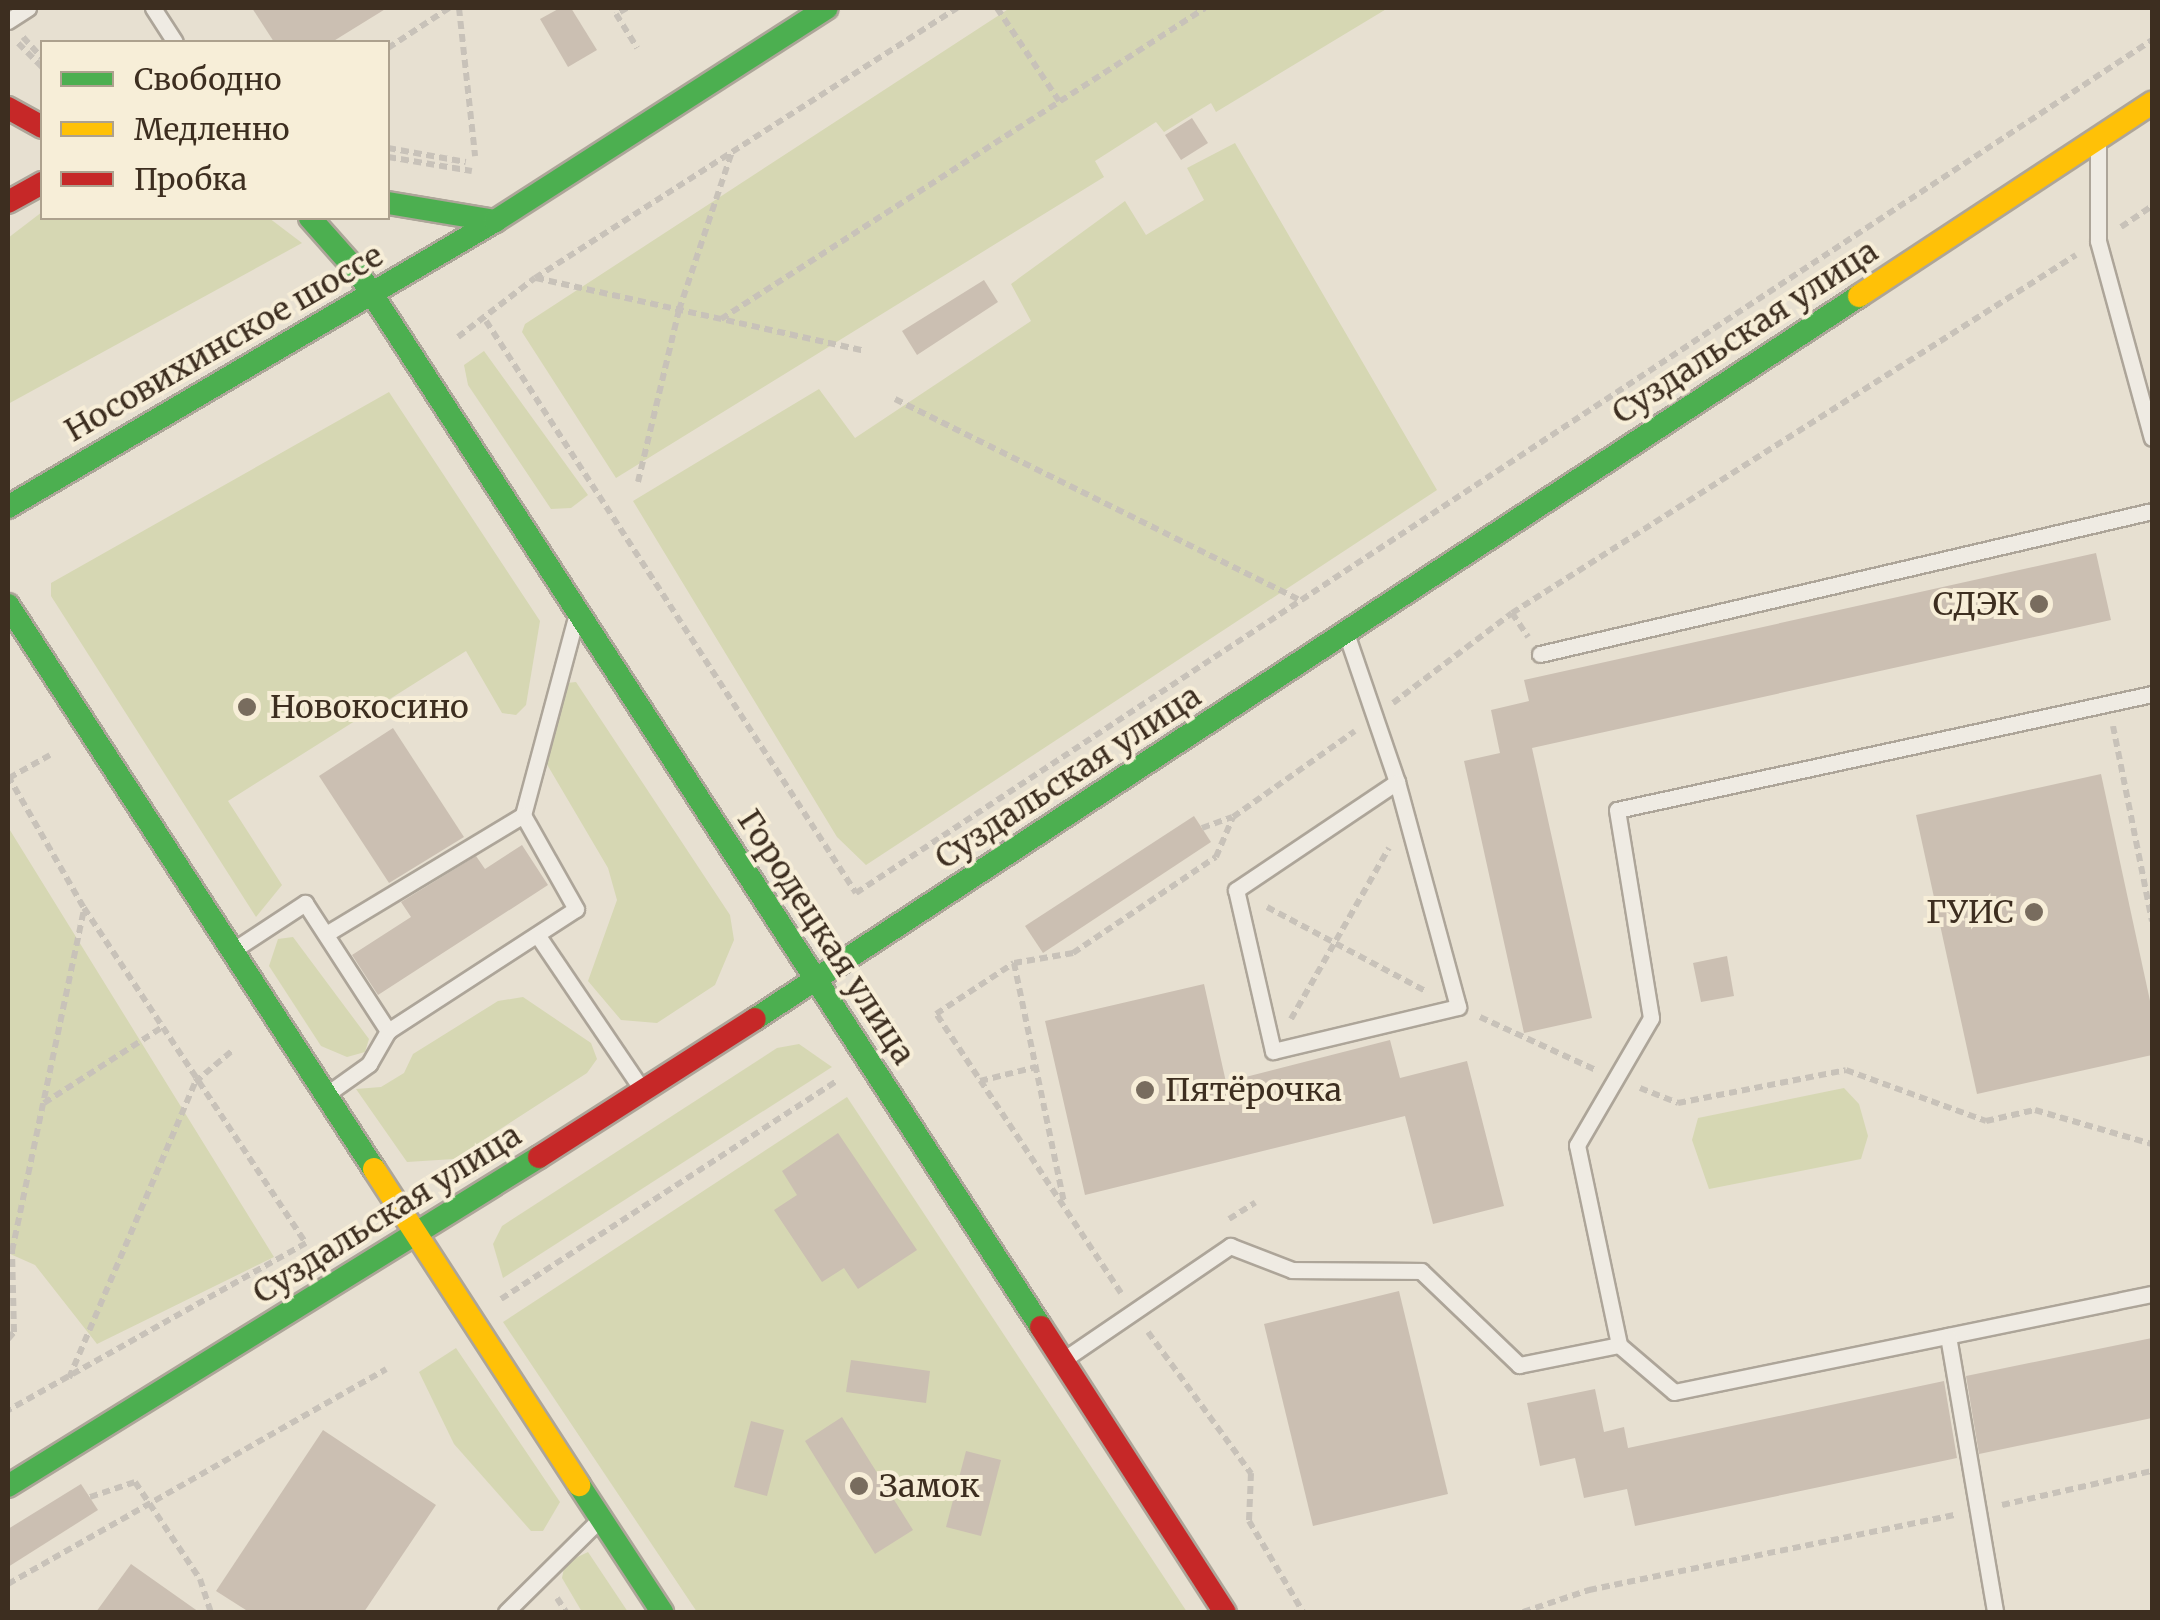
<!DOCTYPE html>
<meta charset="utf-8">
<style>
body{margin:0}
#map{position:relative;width:2160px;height:1620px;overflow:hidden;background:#e7e0d1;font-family:Merriweather,serif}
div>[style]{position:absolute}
.green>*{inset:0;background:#d6d7b3}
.building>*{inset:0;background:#cbbfb2}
.path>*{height:6px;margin-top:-3px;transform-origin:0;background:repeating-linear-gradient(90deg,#c8c2b9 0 8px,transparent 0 13px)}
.roads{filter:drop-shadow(2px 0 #ada599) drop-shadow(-2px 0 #ada599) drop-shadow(0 2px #ada599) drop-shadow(0 -2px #ada599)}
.lane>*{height:15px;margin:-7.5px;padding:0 7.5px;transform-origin:7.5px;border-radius:7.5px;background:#efebe3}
.fast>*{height:22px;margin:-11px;padding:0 11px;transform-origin:11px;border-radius:11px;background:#4caf50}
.slow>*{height:22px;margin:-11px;padding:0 11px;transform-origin:11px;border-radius:11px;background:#ffc107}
.jam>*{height:22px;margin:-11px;padding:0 11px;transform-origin:11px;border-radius:11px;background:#c62828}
.dots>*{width:28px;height:28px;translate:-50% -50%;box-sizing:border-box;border:5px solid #f7eed8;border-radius:50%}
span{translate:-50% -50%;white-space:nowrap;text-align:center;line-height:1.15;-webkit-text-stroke:8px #f7eed8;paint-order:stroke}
.street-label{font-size:32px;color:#3d2e20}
.poi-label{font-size:32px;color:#3d2e20}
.right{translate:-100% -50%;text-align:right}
.left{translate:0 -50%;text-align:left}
.frame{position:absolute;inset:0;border:10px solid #3d2e20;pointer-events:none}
.legend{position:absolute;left:40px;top:40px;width:350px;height:180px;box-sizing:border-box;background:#f7eed8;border:2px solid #ada18e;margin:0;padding:12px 18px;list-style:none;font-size:30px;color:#3d2e20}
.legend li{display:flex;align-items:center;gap:20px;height:50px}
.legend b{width:50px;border:2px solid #ada18e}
</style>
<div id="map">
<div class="green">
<div style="clip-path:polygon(1010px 8px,1388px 8px,1216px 112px,1211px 103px,1164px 132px,1156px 122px,1095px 161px,1104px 177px,616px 478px,522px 332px,525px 324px)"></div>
<div style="clip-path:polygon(1235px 143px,1437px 490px,866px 865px,837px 837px,633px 501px,819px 389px,855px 438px,1031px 321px,1011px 284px,1125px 201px,1146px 235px,1204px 200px,1187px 168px)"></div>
<div style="clip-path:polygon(42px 212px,269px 218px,302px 243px,8px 404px,8px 238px)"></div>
<div style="clip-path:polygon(484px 351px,588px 495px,571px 508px,551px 509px,468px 385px,464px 365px)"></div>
<div style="clip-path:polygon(389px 392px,540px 621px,526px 705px,516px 715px,502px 713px,466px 651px,228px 801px,282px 885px,256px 917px,51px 596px,51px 583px)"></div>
<div style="clip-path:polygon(576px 682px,730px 915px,734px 940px,715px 985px,657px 1023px,621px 1020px,588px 981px,617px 900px,608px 868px,545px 761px,567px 683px)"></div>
<div style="clip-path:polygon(8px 827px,274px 1257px,97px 1344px,35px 1265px,8px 1253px)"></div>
<div style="clip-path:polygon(293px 937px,369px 1039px,365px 1052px,347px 1057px,321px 1046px,269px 966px,278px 939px)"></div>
<div style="clip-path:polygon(523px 997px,591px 1043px,597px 1059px,587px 1073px,454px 1159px,407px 1162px,356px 1089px,381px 1087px,404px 1073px,413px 1054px,498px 1001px)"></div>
<div style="clip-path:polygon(799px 1044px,832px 1067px,503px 1278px,493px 1244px,502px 1226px,777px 1048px)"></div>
<div style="clip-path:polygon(1844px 1088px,1859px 1104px,1868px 1136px,1861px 1159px,1709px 1189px,1692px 1140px,1698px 1118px)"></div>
<div style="clip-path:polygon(847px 1097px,1187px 1612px,697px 1612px,503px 1322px)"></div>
<div style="clip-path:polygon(456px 1348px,560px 1502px,543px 1531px,531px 1531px,454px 1444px,419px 1372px)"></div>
<div style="clip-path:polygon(588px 1552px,628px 1612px,582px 1612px,562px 1578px,565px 1563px)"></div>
</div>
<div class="building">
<div style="clip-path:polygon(252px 8px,387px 8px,332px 42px,274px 42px)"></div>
<div style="clip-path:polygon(560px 8px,571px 8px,597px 50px,568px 67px,540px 19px)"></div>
<div style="clip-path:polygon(1192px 118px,1208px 143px,1181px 160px,1165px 135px)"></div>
<div style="clip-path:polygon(984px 280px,998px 302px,917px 355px,902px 331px)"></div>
<div style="clip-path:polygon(2096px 553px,2111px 620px,1532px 748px,1592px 1018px,1524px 1033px,1464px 761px,1500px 753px,1491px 710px,1529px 701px,1524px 680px)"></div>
<div style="clip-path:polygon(393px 728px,464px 837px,389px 883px,319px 776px)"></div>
<div style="clip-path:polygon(2101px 774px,2152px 1010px,2152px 1055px,1977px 1094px,1916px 815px)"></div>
<div style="clip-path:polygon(1194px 816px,1211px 842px,1043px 953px,1025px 926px)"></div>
<div style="clip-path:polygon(522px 845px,548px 885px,378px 995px,352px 955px,411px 917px,401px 902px,476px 856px,485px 869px)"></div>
<div style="clip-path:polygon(1727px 956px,1734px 996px,1701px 1002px,1693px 963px)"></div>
<div style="clip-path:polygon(1204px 984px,1226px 1082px,1390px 1040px,1400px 1078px,1467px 1061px,1504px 1206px,1433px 1224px,1405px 1116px,1085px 1195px,1045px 1021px)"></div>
<div style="clip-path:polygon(838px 1133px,917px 1250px,858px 1289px,844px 1268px,822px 1282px,774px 1210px,797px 1195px,782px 1171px)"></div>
<div style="clip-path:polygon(1399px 1291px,1448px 1494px,1313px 1526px,1264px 1324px)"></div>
<div style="clip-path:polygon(2152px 1338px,2152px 1418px,1979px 1454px,1966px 1376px)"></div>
<div style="clip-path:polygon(851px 1360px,930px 1371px,926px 1403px,846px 1392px)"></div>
<div style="clip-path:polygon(1944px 1381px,1957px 1458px,1635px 1526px,1627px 1489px,1584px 1498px,1575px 1458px,1540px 1466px,1527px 1403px,1595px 1389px,1604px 1432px,1624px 1427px,1628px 1448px)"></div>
<div style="clip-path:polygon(842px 1417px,913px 1530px,875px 1554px,805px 1441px)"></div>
<div style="clip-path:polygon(751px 1421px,784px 1430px,767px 1496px,734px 1487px)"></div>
<div style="clip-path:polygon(323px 1430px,436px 1505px,364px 1612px,249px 1612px,216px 1591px)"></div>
<div style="clip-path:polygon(966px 1451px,1001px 1460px,981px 1536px,946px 1527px)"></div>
<div style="clip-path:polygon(81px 1484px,98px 1510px,8px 1567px,8px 1529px)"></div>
<div style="clip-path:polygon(131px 1564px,199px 1612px,96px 1612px)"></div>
</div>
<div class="path">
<div style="left:459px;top:8px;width:149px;rotate:83.8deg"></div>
<div style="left:627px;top:8px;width:13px;rotate:151deg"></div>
<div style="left:616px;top:14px;width:40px;rotate:58deg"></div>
<div style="left:997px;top:8px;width:112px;rotate:56.3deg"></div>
<div style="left:23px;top:37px;width:28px;rotate:48deg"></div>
<div style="left:18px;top:43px;width:34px;rotate:45deg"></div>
<div style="left:388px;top:48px;width:73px;rotate:-33.3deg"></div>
<div style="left:388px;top:148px;width:79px;rotate:10.2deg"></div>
<div style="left:388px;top:157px;width:85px;rotate:9.5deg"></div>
<div style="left:2121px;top:227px;width:37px;rotate:-34deg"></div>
<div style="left:536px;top:278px;width:334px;rotate:12.5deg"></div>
<div style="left:721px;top:319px;width:575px;rotate:-32.72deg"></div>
<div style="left:486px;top:321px;width:681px;rotate:57.1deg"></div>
<div style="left:856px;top:893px;width:1552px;rotate:-33.35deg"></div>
<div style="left:458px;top:337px;width:97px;rotate:-37.5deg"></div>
<div style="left:535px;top:278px;width:501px;rotate:-32.61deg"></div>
<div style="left:895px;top:399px;width:450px;rotate:26.4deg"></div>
<div style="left:638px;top:482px;width:177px;rotate:-76.6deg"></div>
<div style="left:679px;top:310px;width:167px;rotate:-71.5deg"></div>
<div style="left:1512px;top:613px;width:29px;rotate:56deg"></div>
<div style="left:1393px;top:703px;width:149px;rotate:-37.1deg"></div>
<div style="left:1512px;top:613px;width:668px;rotate:-32.41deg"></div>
<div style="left:2113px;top:726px;width:199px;rotate:78.7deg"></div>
<div style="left:8px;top:776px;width:152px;rotate:60.1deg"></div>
<div style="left:84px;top:908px;width:402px;rotate:56.5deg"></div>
<div style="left:306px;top:1243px;width:342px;rotate:150.7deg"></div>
<div style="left:9px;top:778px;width:47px;rotate:-29.3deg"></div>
<div style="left:1202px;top:828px;width:32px;rotate:-20deg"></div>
<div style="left:1267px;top:907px;width:178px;rotate:27.9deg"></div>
<div style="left:1014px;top:963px;width:244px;rotate:78.2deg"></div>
<div style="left:1480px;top:1017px;width:128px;rotate:24.6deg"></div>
<div style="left:1291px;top:1019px;width:197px;rotate:-60.2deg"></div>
<div style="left:980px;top:1081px;width:58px;rotate:-14deg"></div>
<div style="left:1640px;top:1088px;width:41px;rotate:21.5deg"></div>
<div style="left:1678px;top:1103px;width:171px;rotate:-11.1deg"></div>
<div style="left:1846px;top:1070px;width:149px;rotate:20deg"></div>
<div style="left:1986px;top:1121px;width:50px;rotate:-12.7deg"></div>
<div style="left:2035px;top:1110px;width:122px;rotate:16.2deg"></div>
<div style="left:44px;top:1103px;width:139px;rotate:-32.7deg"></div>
<div style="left:1229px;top:1219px;width:31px;rotate:-32deg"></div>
<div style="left:1121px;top:1293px;width:335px;rotate:-123.5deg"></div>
<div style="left:936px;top:1014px;width:93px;rotate:-33.2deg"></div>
<div style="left:1014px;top:963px;width:60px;rotate:-9.6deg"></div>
<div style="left:1073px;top:953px;width:172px;rotate:-33.9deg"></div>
<div style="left:1216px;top:857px;width:43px;rotate:-67deg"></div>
<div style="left:1233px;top:817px;width:149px;rotate:-35.2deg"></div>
<div style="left:501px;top:1299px;width:402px;rotate:-33deg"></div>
<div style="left:1148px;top:1332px;width:175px;rotate:53.9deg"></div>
<div style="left:1251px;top:1473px;width:48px;rotate:92.4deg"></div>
<div style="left:1249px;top:1521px;width:106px;rotate:59.3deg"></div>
<div style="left:8px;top:1339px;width:9px;rotate:-49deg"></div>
<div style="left:14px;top:1332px;width:81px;rotate:-91.4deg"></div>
<div style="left:12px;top:1251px;width:349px;rotate:-78.1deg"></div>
<div style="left:69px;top:1378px;width:322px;rotate:-66.9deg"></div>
<div style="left:195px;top:1082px;width:50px;rotate:-40.1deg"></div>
<div style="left:90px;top:1497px;width:47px;rotate:-18.4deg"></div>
<div style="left:135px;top:1482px;width:117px;rotate:56.2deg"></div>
<div style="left:200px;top:1579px;width:35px;rotate:72deg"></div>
<div style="left:2002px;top:1505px;width:154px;rotate:-12.8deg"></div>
<div style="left:8px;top:1584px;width:435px;rotate:-29.6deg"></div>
<div style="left:557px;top:1598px;width:17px;rotate:57deg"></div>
<div style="left:1523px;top:1612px;width:70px;rotate:-18.4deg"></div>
<div style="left:1589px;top:1590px;width:374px;rotate:-11.6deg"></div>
</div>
<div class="roads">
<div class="lane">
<div style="left:153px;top:8px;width:40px;rotate:57.1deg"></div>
<div style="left:8px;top:21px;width:24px;rotate:-33deg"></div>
<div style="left:2098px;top:143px;width:98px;rotate:90deg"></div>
<div style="left:2098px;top:241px;width:204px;rotate:74.7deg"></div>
<div style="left:1347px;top:636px;width:154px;rotate:71.1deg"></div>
<div style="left:1397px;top:782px;width:233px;rotate:74.8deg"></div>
<div style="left:1458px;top:1007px;width:190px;rotate:166.6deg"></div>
<div style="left:1273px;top:1051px;width:165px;rotate:-102.9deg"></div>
<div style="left:1236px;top:890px;width:194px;rotate:-33.9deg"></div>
<div style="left:1540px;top:654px;width:628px;rotate:-13.15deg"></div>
<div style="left:2152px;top:694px;width:547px;rotate:167.77deg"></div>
<div style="left:1617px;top:810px;width:211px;rotate:80.7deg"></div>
<div style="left:1651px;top:1018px;width:147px;rotate:120.2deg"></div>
<div style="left:1577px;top:1145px;width:204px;rotate:78.1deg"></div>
<div style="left:1619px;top:1345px;width:72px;rotate:40.5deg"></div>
<div style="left:1674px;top:1392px;width:488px;rotate:-11.6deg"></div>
<div style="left:326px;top:934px;width:230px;rotate:-31.1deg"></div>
<div style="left:523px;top:815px;width:201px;rotate:-75deg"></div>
<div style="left:538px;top:936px;width:184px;rotate:55.9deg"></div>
<div style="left:235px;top:949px;width:84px;rotate:-33.3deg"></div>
<div style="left:305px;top:903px;width:153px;rotate:57deg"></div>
<div style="left:327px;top:1094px;width:52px;rotate:-35.5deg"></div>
<div style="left:369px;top:1064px;width:38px;rotate:-60deg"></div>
<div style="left:388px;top:1031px;width:224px;rotate:-33deg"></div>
<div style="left:576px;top:909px;width:108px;rotate:-119.4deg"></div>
<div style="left:1948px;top:1336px;width:280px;rotate:80.3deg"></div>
<div style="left:1066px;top:1358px;width:199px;rotate:-34.3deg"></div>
<div style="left:1230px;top:1246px;width:66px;rotate:21.2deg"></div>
<div style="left:1292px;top:1270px;width:129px;rotate:0.4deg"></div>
<div style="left:1421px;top:1271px;width:136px;rotate:43.8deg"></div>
<div style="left:1519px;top:1365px;width:102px;rotate:-11.3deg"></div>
<div style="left:506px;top:1612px;width:131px;rotate:-44.7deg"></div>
</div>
<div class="fast">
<div style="left:388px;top:203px;width:109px;rotate:9.5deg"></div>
<div style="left:310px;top:218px;width:71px;rotate:48.4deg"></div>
<div style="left:357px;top:271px;width:1258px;rotate:57.07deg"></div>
<div style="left:8px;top:507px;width:565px;rotate:-30.42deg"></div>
<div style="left:495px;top:221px;width:394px;rotate:-32.7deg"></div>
<div style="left:8px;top:605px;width:672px;rotate:57.02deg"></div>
<div style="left:755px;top:1019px;width:1320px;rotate:-33.22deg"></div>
<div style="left:579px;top:1485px;width:152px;rotate:56.8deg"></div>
<div style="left:8px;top:1486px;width:625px;rotate:-31.78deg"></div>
</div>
<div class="slow">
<div style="left:1859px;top:296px;width:351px;rotate:-33.4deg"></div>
<div style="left:374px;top:1169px;width:377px;rotate:57deg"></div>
</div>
<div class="jam">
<div style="left:8px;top:108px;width:39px;rotate:29deg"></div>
<div style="left:8px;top:202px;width:39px;rotate:-29deg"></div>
<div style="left:539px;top:1157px;width:256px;rotate:-32.6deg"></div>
<div style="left:1041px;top:1327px;width:339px;rotate:57.2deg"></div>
</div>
</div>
<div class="dots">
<div style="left:2039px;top:604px;background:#786c5e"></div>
<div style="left:247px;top:707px;background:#786c5e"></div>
<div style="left:2034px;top:912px;background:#786c5e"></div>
<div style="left:1145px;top:1090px;background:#786c5e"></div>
<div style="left:859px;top:1486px;background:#786c5e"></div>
</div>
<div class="street-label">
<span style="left:1745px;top:332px;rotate:-33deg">Суздальская улица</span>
<span style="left:224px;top:343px;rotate:-30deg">Носовихинское шоссе</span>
<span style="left:1068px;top:777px;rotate:-33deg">Суздальская улица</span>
<span style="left:826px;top:937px;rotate:57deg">Городецкая улица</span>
<span style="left:387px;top:1214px;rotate:-32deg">Суздальская улица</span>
</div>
<div class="poi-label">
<span class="right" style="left:2019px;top:604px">СДЭК</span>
<span class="left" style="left:270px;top:707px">Новокосино</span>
<span class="right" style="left:2014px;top:912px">ГУИС</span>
<span class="left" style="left:1165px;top:1090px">Пятёрочка</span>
<span class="left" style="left:879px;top:1486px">Замок</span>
</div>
<div class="frame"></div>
<ul class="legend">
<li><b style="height:12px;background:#4caf50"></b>Свободно</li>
<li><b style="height:12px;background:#ffc107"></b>Медленно</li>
<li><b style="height:12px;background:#c62828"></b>Пробка</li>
</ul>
</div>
